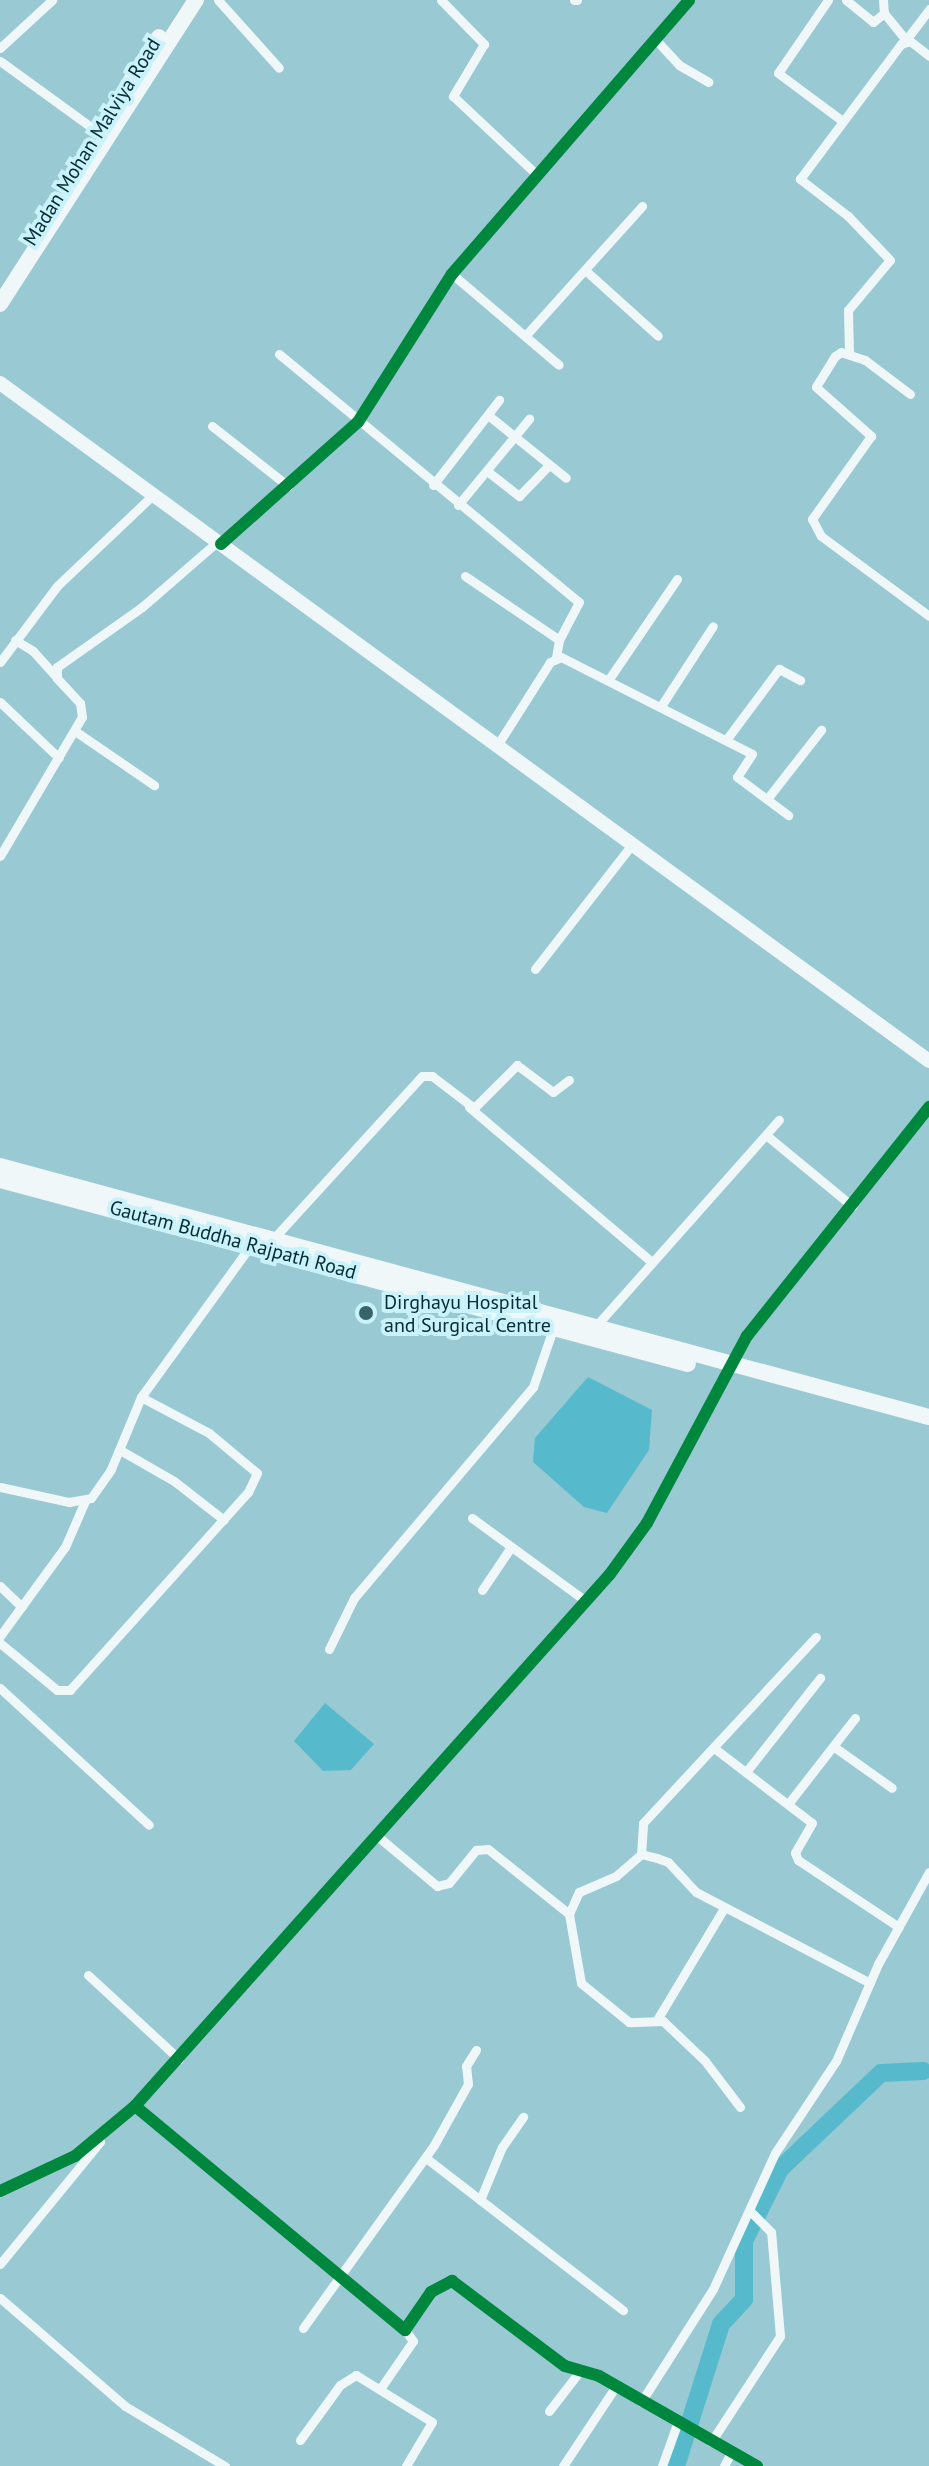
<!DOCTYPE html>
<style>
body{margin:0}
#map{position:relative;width:929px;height:2466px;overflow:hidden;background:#99c9d2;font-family:"PT Sans",sans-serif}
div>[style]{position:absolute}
.water>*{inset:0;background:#57bacc}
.river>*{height:18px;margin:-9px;padding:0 9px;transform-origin:9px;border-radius:9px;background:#57bacc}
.minor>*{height:9px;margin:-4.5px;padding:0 4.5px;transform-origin:4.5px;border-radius:4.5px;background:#f0f7f8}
.primary>*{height:14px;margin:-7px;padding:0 7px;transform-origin:7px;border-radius:7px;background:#f0f7f8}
.trunk>*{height:16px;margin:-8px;padding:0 8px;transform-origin:8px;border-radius:8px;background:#f0f7f8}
.cycleway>*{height:12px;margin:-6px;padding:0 6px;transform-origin:6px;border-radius:6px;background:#00873e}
.dots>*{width:22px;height:22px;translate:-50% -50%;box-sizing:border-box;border:4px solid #caf2fa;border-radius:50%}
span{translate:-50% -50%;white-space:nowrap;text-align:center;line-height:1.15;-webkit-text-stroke:8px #caf2fa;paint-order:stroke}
.street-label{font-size:20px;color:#052c33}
.poi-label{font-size:20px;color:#052c33}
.left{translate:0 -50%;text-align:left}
</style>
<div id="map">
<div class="water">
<div style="clip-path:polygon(588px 1377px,652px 1410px,649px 1450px,607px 1513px,584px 1507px,533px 1462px,535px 1438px)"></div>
<div style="clip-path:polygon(325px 1703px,374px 1744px,351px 1770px,323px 1771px,294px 1741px)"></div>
</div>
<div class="river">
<div style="left:676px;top:2466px;width:149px;rotate:-72.4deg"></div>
<div style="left:721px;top:2324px;width:34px;rotate:-47deg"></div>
<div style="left:744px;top:2299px;width:58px;rotate:-90deg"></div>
<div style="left:744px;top:2241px;width:80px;rotate:-63.4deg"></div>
<div style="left:780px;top:2169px;width:139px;rotate:-43.5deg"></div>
<div style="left:881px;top:2073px;width:42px;rotate:-2.7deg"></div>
</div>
<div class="minor">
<div style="left:218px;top:0;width:91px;rotate:48.1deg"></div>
<div style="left:441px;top:0;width:62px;rotate:45.7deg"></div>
<div style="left:484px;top:44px;width:61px;rotate:120.8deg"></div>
<div style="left:453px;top:96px;width:115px;rotate:43.2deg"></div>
<div style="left:574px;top:0;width:3px"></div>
<div style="left:828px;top:0;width:88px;rotate:124.4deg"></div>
<div style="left:778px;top:73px;width:79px;rotate:36.7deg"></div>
<div style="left:846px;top:0;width:35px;rotate:39deg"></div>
<div style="left:873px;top:22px;width:14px;rotate:-39deg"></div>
<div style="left:883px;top:0;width:13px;rotate:86deg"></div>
<div style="left:884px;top:13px;width:35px;rotate:51deg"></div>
<div style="left:906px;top:40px;width:39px;rotate:-53deg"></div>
<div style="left:655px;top:39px;width:35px;rotate:47deg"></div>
<div style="left:679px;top:65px;width:34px;rotate:30deg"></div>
<div style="left:0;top:48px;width:71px;rotate:-42.7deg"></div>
<div style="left:0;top:61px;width:122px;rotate:36deg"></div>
<div style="left:585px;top:270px;width:98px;rotate:42.1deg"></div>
<div style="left:452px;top:274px;width:140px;rotate:40.4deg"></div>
<div style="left:525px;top:336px;width:175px;rotate:-48deg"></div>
<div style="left:279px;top:354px;width:389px;rotate:39.6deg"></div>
<div style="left:579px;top:602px;width:43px;rotate:117.8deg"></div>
<div style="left:849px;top:354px;width:44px;rotate:-91.3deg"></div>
<div style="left:848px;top:310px;width:65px;rotate:-50deg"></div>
<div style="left:890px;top:260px;width:61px;rotate:-133.7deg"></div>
<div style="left:848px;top:216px;width:61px;rotate:-142.4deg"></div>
<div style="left:800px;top:179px;width:169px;rotate:-53.2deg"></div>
<div style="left:901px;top:44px;width:9px;rotate:-18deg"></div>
<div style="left:910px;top:41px;width:24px;rotate:38deg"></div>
<div style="left:910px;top:394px;width:56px;rotate:-142.9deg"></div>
<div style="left:865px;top:360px;width:25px;rotate:-162deg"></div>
<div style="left:841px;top:352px;width:7px;rotate:146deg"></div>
<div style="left:835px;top:356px;width:36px;rotate:122deg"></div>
<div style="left:816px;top:387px;width:74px;rotate:41.7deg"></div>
<div style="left:871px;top:436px;width:102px;rotate:125.4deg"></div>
<div style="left:812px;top:519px;width:19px;rotate:62deg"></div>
<div style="left:821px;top:536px;width:134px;rotate:36.5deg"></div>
<div style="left:488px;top:415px;width:100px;rotate:38.9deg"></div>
<div style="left:212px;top:426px;width:97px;rotate:38.3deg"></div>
<div style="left:487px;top:471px;width:41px;rotate:38deg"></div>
<div style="left:519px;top:496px;width:43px;rotate:-45.9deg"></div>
<div style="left:433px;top:485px;width:108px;rotate:-52.2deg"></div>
<div style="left:458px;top:505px;width:112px;rotate:-50.5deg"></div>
<div style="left:221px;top:544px;width:183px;rotate:-41.7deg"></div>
<div style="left:358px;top:422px;width:175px;rotate:-57.6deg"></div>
<div style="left:452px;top:274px;width:362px;rotate:-49.1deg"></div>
<div style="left:465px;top:576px;width:114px;rotate:34.2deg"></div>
<div style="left:559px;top:640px;width:17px;rotate:100deg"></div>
<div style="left:15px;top:640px;width:21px;rotate:31deg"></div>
<div style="left:33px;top:651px;width:36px;rotate:48deg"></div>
<div style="left:0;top:662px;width:95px;rotate:-53.1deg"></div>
<div style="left:57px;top:586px;width:134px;rotate:-43.5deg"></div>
<div style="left:609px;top:679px;width:121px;rotate:-55.8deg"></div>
<div style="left:0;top:702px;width:81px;rotate:43.5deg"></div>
<div style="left:661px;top:706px;width:95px;rotate:-57deg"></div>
<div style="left:75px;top:731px;width:96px;rotate:34.4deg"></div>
<div style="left:726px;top:740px;width:89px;rotate:-53.3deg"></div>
<div style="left:779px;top:669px;width:24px;rotate:28deg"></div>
<div style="left:498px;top:744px;width:97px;rotate:-57.6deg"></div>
<div style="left:550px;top:662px;width:12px;rotate:-24deg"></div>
<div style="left:561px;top:657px;width:214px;rotate:26.9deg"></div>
<div style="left:752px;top:754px;width:27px;rotate:123deg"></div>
<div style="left:737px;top:777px;width:64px;rotate:36.7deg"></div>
<div style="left:767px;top:799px;width:88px;rotate:-52deg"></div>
<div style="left:0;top:856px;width:161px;rotate:-59.5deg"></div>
<div style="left:82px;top:717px;width:14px;rotate:-98deg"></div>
<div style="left:80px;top:703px;width:34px;rotate:-133deg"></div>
<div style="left:57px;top:678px;width:11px;rotate:-90deg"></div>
<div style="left:57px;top:667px;width:104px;rotate:-35.2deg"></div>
<div style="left:142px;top:607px;width:99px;rotate:-40.9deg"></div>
<div style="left:535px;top:969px;width:160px;rotate:-52.1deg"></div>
<div style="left:469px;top:1107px;width:240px;rotate:40.3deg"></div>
<div style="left:766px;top:1135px;width:112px;rotate:39.5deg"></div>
<div style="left:274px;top:1238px;width:219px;rotate:-47.6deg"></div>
<div style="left:422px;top:1076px;width:10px"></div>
<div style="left:432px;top:1076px;width:53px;rotate:37.3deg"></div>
<div style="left:474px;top:1108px;width:61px;rotate:-45deg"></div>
<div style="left:517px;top:1065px;width:45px;rotate:36.9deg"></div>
<div style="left:553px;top:1092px;width:20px;rotate:-37deg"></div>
<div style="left:595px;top:1327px;width:277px;rotate:-48.4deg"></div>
<div style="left:141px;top:1397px;width:188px;rotate:-54.1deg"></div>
<div style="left:120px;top:1450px;width:62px;rotate:29.9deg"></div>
<div style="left:174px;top:1481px;width:63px;rotate:38deg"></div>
<div style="left:0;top:1487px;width:71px;rotate:12.3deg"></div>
<div style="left:69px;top:1502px;width:22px;rotate:-10deg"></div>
<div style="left:91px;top:1498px;width:35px;rotate:-55deg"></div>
<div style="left:111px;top:1469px;width:78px;rotate:-67.4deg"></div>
<div style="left:141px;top:1397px;width:77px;rotate:27.9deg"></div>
<div style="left:209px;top:1433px;width:62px;rotate:39.8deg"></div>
<div style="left:257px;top:1473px;width:21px;rotate:115deg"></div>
<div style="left:248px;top:1492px;width:266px;rotate:132deg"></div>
<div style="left:70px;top:1690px;width:13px;rotate:180deg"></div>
<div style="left:57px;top:1690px;width:74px;rotate:-140.5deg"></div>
<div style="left:472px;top:1518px;width:141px;rotate:36.1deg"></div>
<div style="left:0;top:1586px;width:30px;rotate:44deg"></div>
<div style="left:482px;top:1590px;width:52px;rotate:-56deg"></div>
<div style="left:0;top:1636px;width:110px;rotate:-53.9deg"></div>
<div style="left:65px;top:1547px;width:50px;rotate:-66.5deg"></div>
<div style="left:329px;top:1649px;width:57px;rotate:-63.9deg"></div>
<div style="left:354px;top:1598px;width:277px;rotate:-49.7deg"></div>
<div style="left:533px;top:1387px;width:65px;rotate:-71deg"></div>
<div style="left:0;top:1688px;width:202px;rotate:42.6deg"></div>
<div style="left:833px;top:1746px;width:72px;rotate:35.4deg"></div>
<div style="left:714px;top:1748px;width:123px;rotate:37.4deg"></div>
<div style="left:812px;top:1823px;width:34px;rotate:120deg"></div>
<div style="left:795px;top:1853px;width:8px;rotate:67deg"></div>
<div style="left:798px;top:1860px;width:121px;rotate:33.6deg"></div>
<div style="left:746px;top:1772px;width:120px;rotate:-51.8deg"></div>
<div style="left:788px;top:1804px;width:109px;rotate:-52.1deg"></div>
<div style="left:376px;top:1835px;width:80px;rotate:39.9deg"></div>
<div style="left:437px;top:1886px;width:12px;rotate:-14deg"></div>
<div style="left:449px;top:1883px;width:43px;rotate:-50.7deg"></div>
<div style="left:476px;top:1850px;width:12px;rotate:-5deg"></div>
<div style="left:488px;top:1849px;width:104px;rotate:38.7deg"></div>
<div style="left:641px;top:1854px;width:31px;rotate:-86deg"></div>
<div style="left:643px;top:1823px;width:254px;rotate:-47.1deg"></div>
<div style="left:88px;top:1975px;width:124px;rotate:42.7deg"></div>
<div style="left:658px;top:2018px;width:128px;rotate:-59deg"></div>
<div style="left:135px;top:2106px;width:351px;rotate:39.7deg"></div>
<div style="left:405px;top:2330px;width:46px;rotate:-55.6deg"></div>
<div style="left:431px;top:2292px;width:24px;rotate:-28deg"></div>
<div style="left:452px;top:2281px;width:141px;rotate:37deg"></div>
<div style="left:565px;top:2366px;width:35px;rotate:16deg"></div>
<div style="left:599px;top:2376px;width:182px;rotate:29.7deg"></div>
<div style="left:740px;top:2107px;width:58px;rotate:-127.3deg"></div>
<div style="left:705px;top:2061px;width:58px;rotate:-136.4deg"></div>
<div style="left:663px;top:2021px;width:34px;rotate:178deg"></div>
<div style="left:629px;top:2022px;width:62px;rotate:-140.9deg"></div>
<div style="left:581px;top:1983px;width:70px;rotate:-99.9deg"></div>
<div style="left:569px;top:1914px;width:24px;rotate:-66deg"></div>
<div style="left:579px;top:1892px;width:40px;rotate:-23.4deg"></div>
<div style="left:616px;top:1876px;width:33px;rotate:-41deg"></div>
<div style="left:641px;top:1854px;width:16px;rotate:14deg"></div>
<div style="left:657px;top:1858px;width:12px;rotate:20deg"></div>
<div style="left:668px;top:1862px;width:41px;rotate:47deg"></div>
<div style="left:696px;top:1892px;width:196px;rotate:27.6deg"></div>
<div style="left:426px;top:2158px;width:249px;rotate:37.7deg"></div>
<div style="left:0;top:2191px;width:83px;rotate:-25deg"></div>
<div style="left:75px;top:2156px;width:78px;rotate:-39.8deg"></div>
<div style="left:135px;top:2106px;width:713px;rotate:-48.24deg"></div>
<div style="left:610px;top:1574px;width:63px;rotate:-54deg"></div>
<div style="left:647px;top:1523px;width:212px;rotate:-61.9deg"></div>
<div style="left:747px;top:1336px;width:293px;rotate:-51.5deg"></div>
<div style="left:480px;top:2200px;width:57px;rotate:-67.5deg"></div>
<div style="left:502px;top:2147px;width:37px;rotate:-55deg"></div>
<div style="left:0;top:2264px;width:158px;rotate:-50.7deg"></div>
<div style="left:0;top:2298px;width:165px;rotate:40.8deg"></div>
<div style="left:125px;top:2406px;width:117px;rotate:31deg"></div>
<div style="left:303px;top:2328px;width:225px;rotate:-54.4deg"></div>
<div style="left:434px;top:2145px;width:70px;rotate:-60.9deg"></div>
<div style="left:468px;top:2084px;width:18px;rotate:-96deg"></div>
<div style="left:466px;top:2066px;width:19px;rotate:-58deg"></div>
<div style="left:380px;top:2389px;width:58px;rotate:-55.5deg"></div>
<div style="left:413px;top:2341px;width:14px;rotate:-126deg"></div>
<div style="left:641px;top:2402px;width:134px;rotate:-57.5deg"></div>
<div style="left:713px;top:2289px;width:149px;rotate:-65.5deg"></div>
<div style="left:775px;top:2153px;width:110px;rotate:-56.5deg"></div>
<div style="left:836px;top:2061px;width:106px;rotate:-66.6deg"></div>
<div style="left:878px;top:1964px;width:105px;rotate:-61deg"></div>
<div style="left:549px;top:2411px;width:49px;rotate:-52.4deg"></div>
<div style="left:300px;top:2440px;width:68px;rotate:-54deg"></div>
<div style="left:340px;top:2385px;width:19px;rotate:-32deg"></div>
<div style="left:356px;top:2375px;width:89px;rotate:31.7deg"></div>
<div style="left:432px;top:2422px;width:51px;rotate:120.6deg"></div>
<div style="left:711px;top:2442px;width:126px;rotate:-56.9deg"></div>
<div style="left:780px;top:2336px;width:104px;rotate:-94.9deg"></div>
<div style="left:771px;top:2232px;width:30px;rotate:-135deg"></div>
<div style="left:563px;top:2466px;width:96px;rotate:-56.5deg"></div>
<div style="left:662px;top:2466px;width:45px;rotate:-70.3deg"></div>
<div style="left:724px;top:2466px;width:16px;rotate:-63deg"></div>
</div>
<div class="primary">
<div style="left:0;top:383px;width:1150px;rotate:36.12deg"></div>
</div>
<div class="trunk">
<div style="left:128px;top:85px;width:57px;rotate:-57.1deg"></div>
<div style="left:0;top:304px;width:362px;rotate:-57.2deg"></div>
<div style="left:0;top:1166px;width:962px;rotate:15.12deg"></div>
<div style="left:0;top:1180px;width:712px;rotate:14.97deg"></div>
</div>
<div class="cycleway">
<div style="left:221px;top:544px;width:183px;rotate:-41.7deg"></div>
<div style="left:358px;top:422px;width:175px;rotate:-57.6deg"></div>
<div style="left:452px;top:274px;width:362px;rotate:-49.1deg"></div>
<div style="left:135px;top:2106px;width:351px;rotate:39.7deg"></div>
<div style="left:405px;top:2330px;width:46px;rotate:-55.6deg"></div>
<div style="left:431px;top:2292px;width:24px;rotate:-28deg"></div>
<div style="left:452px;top:2281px;width:141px;rotate:37deg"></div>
<div style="left:565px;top:2366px;width:35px;rotate:16deg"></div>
<div style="left:599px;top:2376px;width:182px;rotate:29.7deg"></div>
<div style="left:0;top:2191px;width:83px;rotate:-25deg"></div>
<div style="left:75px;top:2156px;width:78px;rotate:-39.8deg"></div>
<div style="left:135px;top:2106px;width:713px;rotate:-48.24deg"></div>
<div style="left:610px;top:1574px;width:63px;rotate:-54deg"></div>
<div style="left:647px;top:1523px;width:212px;rotate:-61.9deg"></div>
<div style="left:747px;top:1336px;width:293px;rotate:-51.5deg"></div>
</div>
<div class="dots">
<div style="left:366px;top:1313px;background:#39636b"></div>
</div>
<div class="street-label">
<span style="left:92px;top:142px;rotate:-58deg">Madan Mohan Malviya Road</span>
<span style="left:233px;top:1240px;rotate:15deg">Gautam Buddha Rajpath Road</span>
</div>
<div class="poi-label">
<span class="left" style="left:384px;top:1314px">Dirghayu Hospital<br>and Surgical Centre</span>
</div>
</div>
